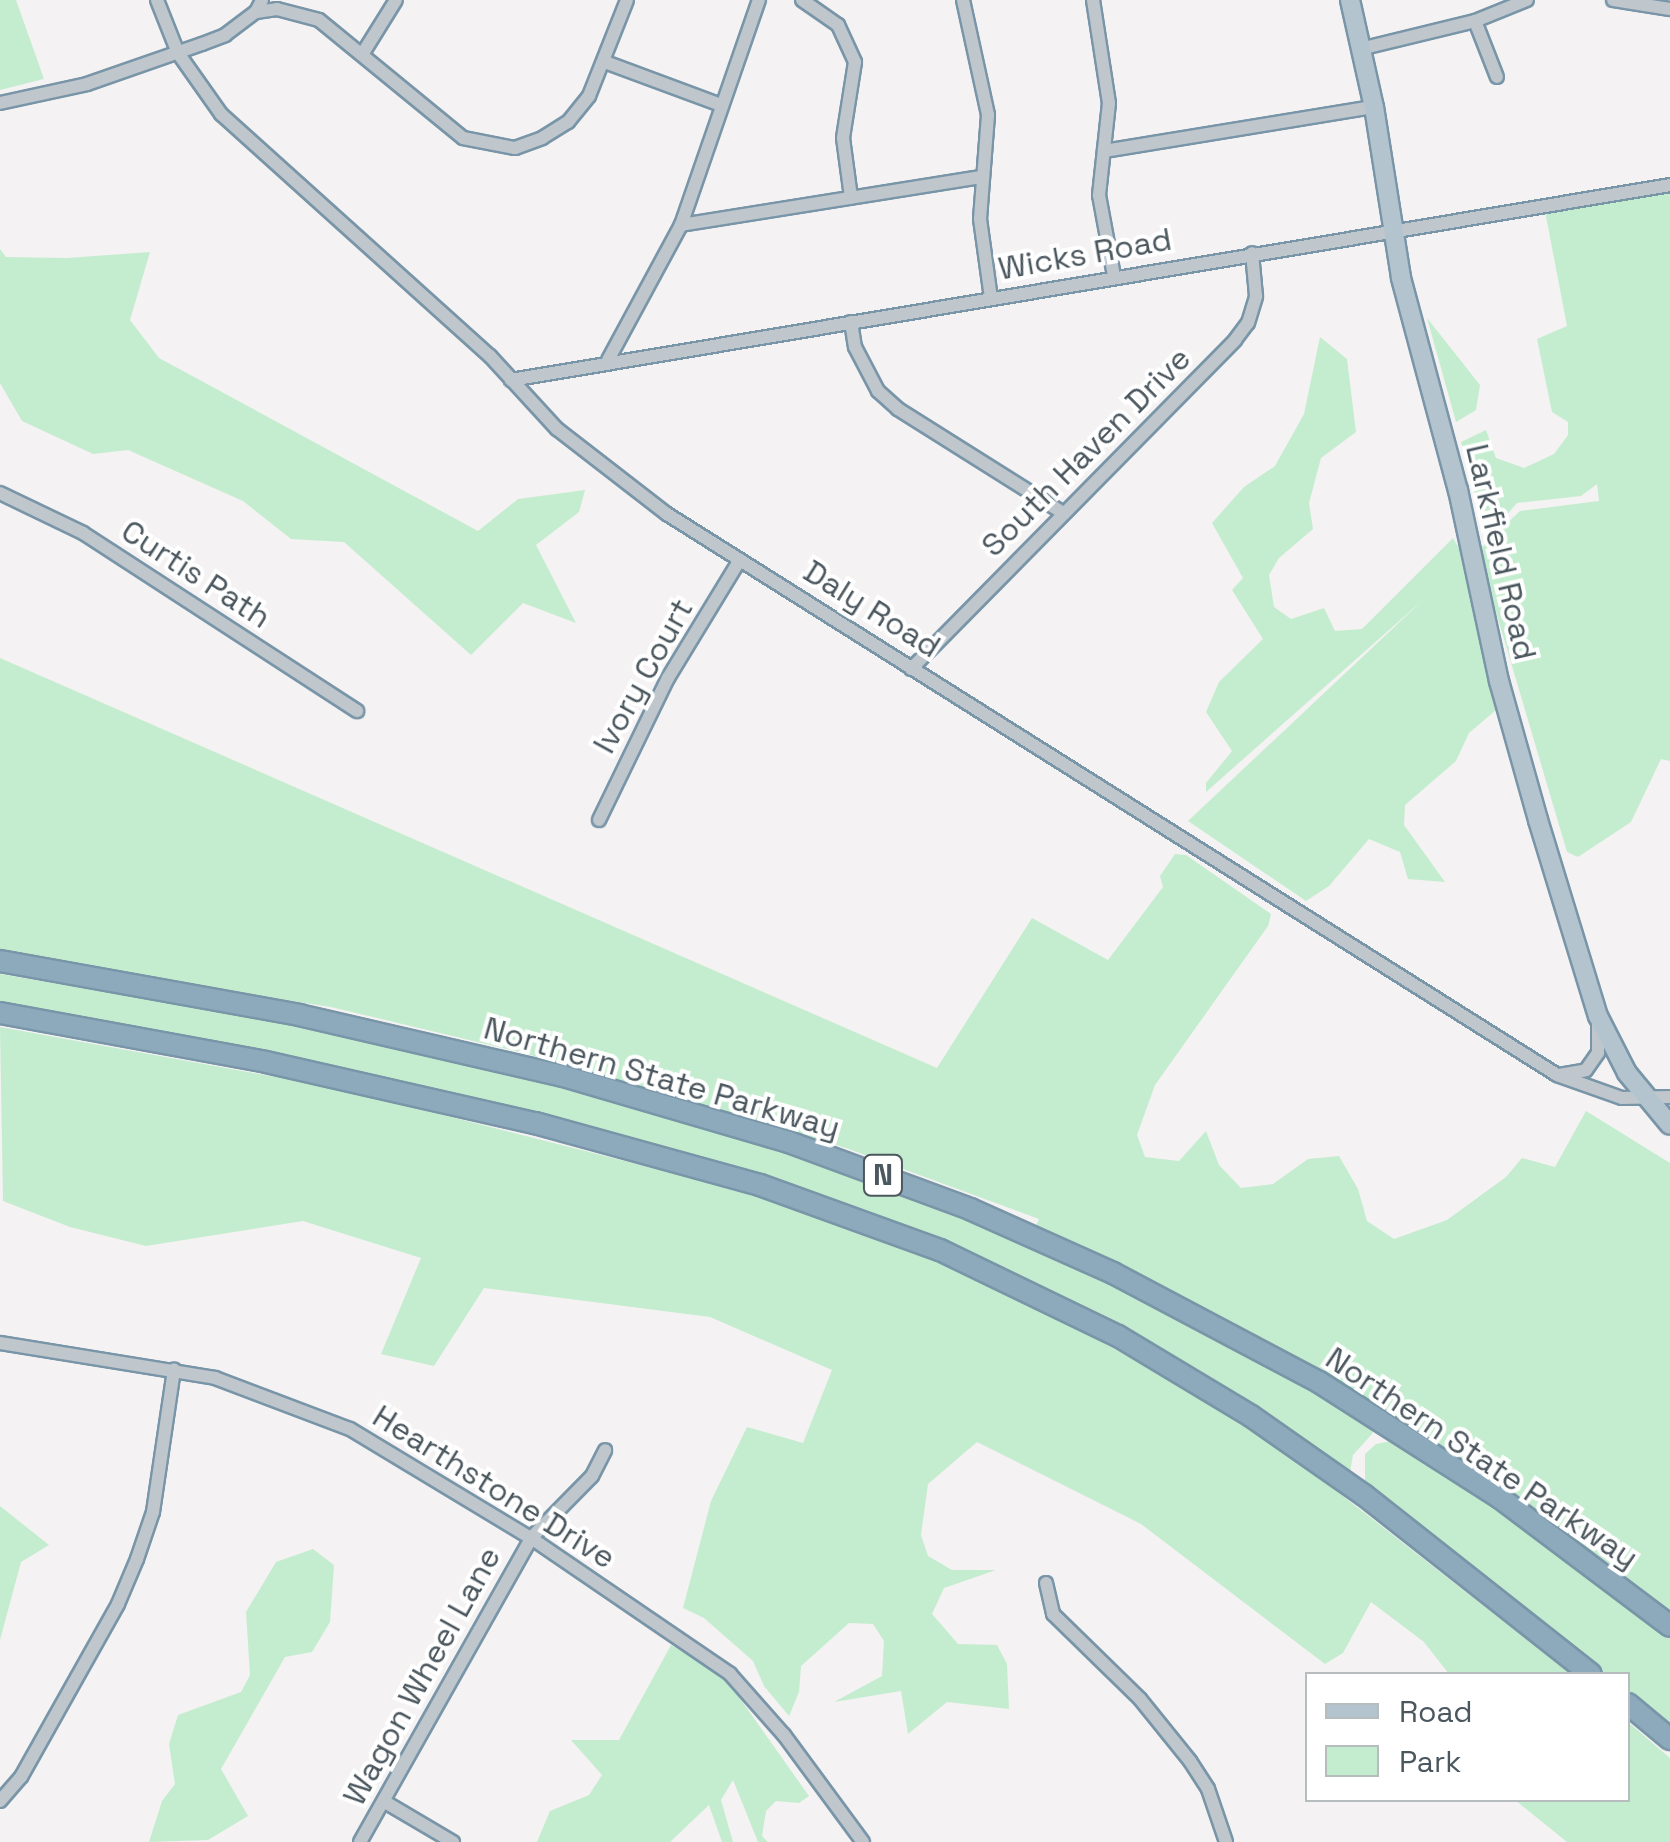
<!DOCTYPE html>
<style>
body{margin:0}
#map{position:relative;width:1670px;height:1842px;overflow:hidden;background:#f4f2f2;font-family:"Space Grotesk",sans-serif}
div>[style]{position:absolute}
.green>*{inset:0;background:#c4edcf}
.roads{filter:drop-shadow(2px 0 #7995a8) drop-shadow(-2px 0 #7995a8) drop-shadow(0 2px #7995a8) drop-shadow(0 -2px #7995a8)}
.minor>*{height:12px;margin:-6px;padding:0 6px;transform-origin:6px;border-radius:6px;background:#bfc7cd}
.major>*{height:18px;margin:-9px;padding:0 9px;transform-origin:9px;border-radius:9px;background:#b4c4ce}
.highway>*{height:20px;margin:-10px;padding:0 10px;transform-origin:10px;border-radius:10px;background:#8daabc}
span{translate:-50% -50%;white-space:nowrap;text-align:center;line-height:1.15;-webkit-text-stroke:8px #fff;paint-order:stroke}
.shield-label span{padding:2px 8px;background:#fff;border:2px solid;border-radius:8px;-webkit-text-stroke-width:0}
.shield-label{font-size:30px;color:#4b575e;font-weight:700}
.street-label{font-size:32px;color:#4b575e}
.legend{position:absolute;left:1305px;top:1672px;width:325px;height:130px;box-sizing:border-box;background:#fff;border:2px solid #b7bcbf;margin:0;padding:12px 18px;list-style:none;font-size:30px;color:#4b575e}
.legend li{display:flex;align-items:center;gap:20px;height:50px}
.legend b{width:50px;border:2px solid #b7bcbf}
</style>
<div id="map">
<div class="green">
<div style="clip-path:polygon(0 0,16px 0,44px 79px,0 90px)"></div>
<div style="clip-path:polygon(1670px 193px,1670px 761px,1661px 759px,1631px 822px,1578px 857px,1567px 852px,1478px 551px,1520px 511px,1599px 501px,1597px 484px,1581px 496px,1517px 503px,1504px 518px,1484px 528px,1461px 442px,1486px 430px,1496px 458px,1524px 468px,1554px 454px,1568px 435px,1568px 422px,1552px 412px,1537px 339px,1567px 326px,1545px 211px)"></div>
<div style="clip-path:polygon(0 249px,6px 257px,67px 258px,150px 252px,130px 320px,159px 358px,478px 531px,518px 499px,585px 490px,579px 512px,536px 545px,576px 623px,523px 603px,471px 655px,344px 542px,291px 539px,243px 501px,128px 450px,93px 454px,22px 421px,0 383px)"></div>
<div style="clip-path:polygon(1427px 318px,1480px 385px,1476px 410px,1456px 422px)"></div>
<div style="clip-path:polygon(1320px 337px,1347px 359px,1356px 432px,1321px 458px,1309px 503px,1313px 529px,1279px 558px,1269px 575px,1274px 607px,1291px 619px,1324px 608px,1335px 631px,1362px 629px,1453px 538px,1466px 560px,1502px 705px,1469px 733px,1456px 761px,1405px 805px,1404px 825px,1445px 882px,1408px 879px,1400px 852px,1369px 839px,1329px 886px,1306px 901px,1188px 821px,1423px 600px,1206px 792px,1206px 783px,1232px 751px,1206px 712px,1219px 682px,1263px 639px,1232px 590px,1243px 578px,1212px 523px,1244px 487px,1275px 466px,1304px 414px)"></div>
<div style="clip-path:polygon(0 658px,937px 1068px,1032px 918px,1108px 960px,1163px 887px,1160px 876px,1175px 854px,1186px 855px,1271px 914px,1268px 926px,1155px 1085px,1137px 1135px,1145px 1157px,1179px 1161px,1206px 1131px,1219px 1165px,1241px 1188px,1273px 1184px,1308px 1159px,1339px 1156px,1358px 1189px,1367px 1221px,1394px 1239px,1447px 1220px,1506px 1177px,1522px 1158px,1555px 1167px,1586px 1111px,1670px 1163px,1670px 1612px,1491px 1476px,1251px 1334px,1105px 1258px,1035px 1228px,1039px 1219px,846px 1148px,524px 1053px,331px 1007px,0 956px)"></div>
<div style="clip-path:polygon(0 974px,280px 1022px,479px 1064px,800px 1156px,908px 1194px,1088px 1269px,1182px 1315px,1333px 1401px,1374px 1429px,1372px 1434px,1353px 1455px,1349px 1477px,1149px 1347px,734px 1170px,0 1008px)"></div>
<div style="clip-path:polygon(0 1027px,336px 1088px,787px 1202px,923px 1255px,1042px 1308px,1203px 1399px,1312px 1472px,1571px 1674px,1449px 1674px,1424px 1642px,1371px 1602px,1343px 1653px,1325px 1664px,1141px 1524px,977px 1442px,928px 1484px,921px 1535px,928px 1556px,952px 1570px,996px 1570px,944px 1588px,932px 1614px,958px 1644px,997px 1645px,1007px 1664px,1009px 1709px,947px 1702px,908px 1734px,901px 1691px,834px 1702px,882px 1676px,884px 1641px,873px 1624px,849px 1623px,801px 1666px,799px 1692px,789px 1716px,764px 1686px,753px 1661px,704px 1618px,683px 1608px,711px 1501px,747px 1427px,803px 1443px,832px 1370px,710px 1317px,484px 1288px,434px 1366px,381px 1354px,421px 1258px,303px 1221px,146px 1246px,70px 1227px,3px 1201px)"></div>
<div style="clip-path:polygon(1391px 1441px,1403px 1444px,1528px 1528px,1670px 1637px,1670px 1731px,1628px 1696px,1628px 1674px,1601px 1674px,1365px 1488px,1365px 1454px,1376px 1444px)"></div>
<div style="clip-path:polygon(0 1506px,49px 1545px,21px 1562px,0 1640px)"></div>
<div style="clip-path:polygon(313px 1549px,334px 1565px,330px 1622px,312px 1652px,285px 1657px,221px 1769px,248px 1816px,208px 1840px,149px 1842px,162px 1801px,175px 1784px,169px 1744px,178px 1715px,241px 1692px,250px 1675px,246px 1612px,276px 1562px)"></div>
<div style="clip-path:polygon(671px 1645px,724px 1676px,809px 1796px,799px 1803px,776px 1801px,766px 1811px,762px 1836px,768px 1842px,758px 1842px,733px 1780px,721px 1800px,733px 1842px,722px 1842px,709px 1805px,670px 1842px,537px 1842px,550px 1811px,589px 1795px,602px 1775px,571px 1740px,619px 1740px)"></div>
<div style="clip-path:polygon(1628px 1722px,1670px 1758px,1670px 1842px,1567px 1842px,1515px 1800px,1628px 1800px)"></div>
</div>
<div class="roads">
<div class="minor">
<div style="left:157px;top:0;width:57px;rotate:68.4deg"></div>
<div style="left:178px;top:53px;width:75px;rotate:54.8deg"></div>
<div style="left:221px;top:114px;width:362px;rotate:42deg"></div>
<div style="left:490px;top:356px;width:99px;rotate:47.5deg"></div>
<div style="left:557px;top:429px;width:139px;rotate:37.7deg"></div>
<div style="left:667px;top:514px;width:1052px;rotate:32.22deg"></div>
<div style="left:1557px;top:1075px;width:69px;rotate:19.5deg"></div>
<div style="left:1622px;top:1098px;width:48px;rotate:-1.2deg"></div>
<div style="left:802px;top:0;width:44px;rotate:34.8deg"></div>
<div style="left:838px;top:25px;width:41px;rotate:65.3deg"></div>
<div style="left:855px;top:62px;width:77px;rotate:99deg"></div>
<div style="left:843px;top:138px;width:60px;rotate:82.3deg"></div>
<div style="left:963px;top:0;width:118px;rotate:77.7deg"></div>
<div style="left:988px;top:115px;width:104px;rotate:94.4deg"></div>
<div style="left:980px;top:219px;width:80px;rotate:82.1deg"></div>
<div style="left:1093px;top:0;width:104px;rotate:81.2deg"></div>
<div style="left:1109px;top:103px;width:93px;rotate:96.2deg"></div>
<div style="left:1099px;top:195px;width:82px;rotate:79.5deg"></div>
<div style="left:1613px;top:0;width:58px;rotate:9deg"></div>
<div style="left:256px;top:12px;width:21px;rotate:-8deg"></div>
<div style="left:277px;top:9px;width:43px;rotate:14.7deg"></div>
<div style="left:319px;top:20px;width:186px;rotate:39.3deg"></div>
<div style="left:463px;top:138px;width:53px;rotate:10.9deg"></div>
<div style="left:515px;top:148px;width:29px;rotate:-20deg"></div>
<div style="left:542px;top:138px;width:31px;rotate:-32deg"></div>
<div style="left:568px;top:122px;width:33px;rotate:-51deg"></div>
<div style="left:589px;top:96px;width:103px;rotate:-68.4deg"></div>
<div style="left:1475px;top:21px;width:60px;rotate:68.6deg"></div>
<div style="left:1360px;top:49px;width:118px;rotate:-13.7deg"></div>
<div style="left:1475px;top:21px;width:56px;rotate:-22deg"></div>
<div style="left:363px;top:53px;width:62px;rotate:-58.1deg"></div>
<div style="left:605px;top:62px;width:124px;rotate:20.3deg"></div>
<div style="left:0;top:103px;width:89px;rotate:-12.3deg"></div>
<div style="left:87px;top:84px;width:122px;rotate:-19.2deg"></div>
<div style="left:202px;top:44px;width:25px;rotate:-21deg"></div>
<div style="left:225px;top:35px;width:39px;rotate:-37deg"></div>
<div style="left:256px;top:12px;width:13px;rotate:-63deg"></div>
<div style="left:1104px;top:151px;width:274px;rotate:-9.3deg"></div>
<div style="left:681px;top:225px;width:304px;rotate:-9.1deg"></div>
<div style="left:851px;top:322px;width:25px;rotate:81deg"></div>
<div style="left:855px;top:347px;width:50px;rotate:62.4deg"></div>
<div style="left:878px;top:391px;width:27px;rotate:42deg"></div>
<div style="left:898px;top:409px;width:195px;rotate:32.2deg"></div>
<div style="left:608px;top:360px;width:153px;rotate:-61.6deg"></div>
<div style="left:681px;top:225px;width:238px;rotate:-70.9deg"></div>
<div style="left:511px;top:380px;width:1175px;rotate:-9.55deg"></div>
<div style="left:0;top:493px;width:92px;rotate:25.7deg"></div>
<div style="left:83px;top:533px;width:327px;rotate:33deg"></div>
<div style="left:911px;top:669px;width:462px;rotate:-45.4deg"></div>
<div style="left:1235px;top:340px;width:21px;rotate:-53deg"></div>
<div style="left:1248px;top:323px;width:28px;rotate:-73deg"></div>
<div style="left:1256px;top:296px;width:43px;rotate:-95.3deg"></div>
<div style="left:599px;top:820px;width:158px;rotate:-64.1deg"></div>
<div style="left:668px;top:678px;width:137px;rotate:-58.7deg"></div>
<div style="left:1559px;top:1075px;width:27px;rotate:-10deg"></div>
<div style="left:1586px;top:1070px;width:21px;rotate:-55deg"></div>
<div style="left:1598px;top:1053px;width:32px;rotate:-90deg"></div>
<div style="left:0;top:1343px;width:218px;rotate:9.2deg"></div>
<div style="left:215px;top:1378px;width:144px;rotate:20.7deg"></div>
<div style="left:350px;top:1429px;width:211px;rotate:31.1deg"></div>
<div style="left:531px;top:1538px;width:241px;rotate:34.3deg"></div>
<div style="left:730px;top:1674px;width:81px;rotate:48.5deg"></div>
<div style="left:784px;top:1735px;width:133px;rotate:53.6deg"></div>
<div style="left:1046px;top:1583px;width:32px;rotate:77deg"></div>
<div style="left:1053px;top:1614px;width:122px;rotate:44.3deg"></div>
<div style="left:1140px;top:1699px;width:80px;rotate:51.1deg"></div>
<div style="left:1190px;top:1761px;width:33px;rotate:57deg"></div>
<div style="left:1208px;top:1789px;width:56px;rotate:71.2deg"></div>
<div style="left:0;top:1801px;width:32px;rotate:-49deg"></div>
<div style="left:21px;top:1777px;width:198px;rotate:-60.7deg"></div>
<div style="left:118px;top:1604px;width:49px;rotate:-67.1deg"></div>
<div style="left:137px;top:1559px;width:50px;rotate:-71.2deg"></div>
<div style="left:153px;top:1512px;width:144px;rotate:-81.6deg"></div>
<div style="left:385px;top:1802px;width:79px;rotate:30.5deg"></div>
<div style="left:360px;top:1842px;width:349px;rotate:-60.6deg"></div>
<div style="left:531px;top:1538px;width:87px;rotate:-45.5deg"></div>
<div style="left:592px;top:1476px;width:29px;rotate:-63deg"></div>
</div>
<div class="major">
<div style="left:1350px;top:0;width:110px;rotate:77.4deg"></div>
<div style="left:1374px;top:107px;width:173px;rotate:81deg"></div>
<div style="left:1401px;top:278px;width:220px;rotate:75deg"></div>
<div style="left:1458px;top:490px;width:195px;rotate:77.9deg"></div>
<div style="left:1499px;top:681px;width:144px;rotate:74.3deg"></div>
<div style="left:1538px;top:820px;width:205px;rotate:73deg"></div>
<div style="left:1598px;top:1016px;width:64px;rotate:63deg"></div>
<div style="left:1627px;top:1073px;width:67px;rotate:50.4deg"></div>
</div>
<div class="highway">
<div style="left:0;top:961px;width:304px;rotate:10.2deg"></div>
<div style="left:299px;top:1015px;width:271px;rotate:13deg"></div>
<div style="left:563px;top:1076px;width:235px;rotate:16.3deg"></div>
<div style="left:789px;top:1142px;width:193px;rotate:20.3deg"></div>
<div style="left:970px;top:1209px;width:157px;rotate:24.1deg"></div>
<div style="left:1113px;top:1273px;width:233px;rotate:27.9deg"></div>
<div style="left:1319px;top:1382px;width:214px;rotate:32.6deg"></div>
<div style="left:1499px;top:1497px;width:214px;rotate:37deg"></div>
<div style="left:0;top:1013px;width:270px;rotate:10.4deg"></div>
<div style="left:266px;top:1062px;width:276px;rotate:12.8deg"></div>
<div style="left:535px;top:1123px;width:233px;rotate:15.4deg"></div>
<div style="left:760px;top:1185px;width:191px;rotate:19.9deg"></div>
<div style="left:940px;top:1250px;width:198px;rotate:25.8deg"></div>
<div style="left:1118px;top:1336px;width:155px;rotate:31deg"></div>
<div style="left:1251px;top:1416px;width:138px;rotate:35deg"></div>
<div style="left:1364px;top:1495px;width:289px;rotate:38.3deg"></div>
<div style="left:1628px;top:1704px;width:55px;rotate:39.8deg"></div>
</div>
</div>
<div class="shield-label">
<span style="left:883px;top:1175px">N</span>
</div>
<div class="street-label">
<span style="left:1085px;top:254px;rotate:-10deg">Wicks Road</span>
<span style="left:1086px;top:452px;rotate:-45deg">South Haven Drive</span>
<span style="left:1501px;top:552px;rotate:77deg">Larkfield Road</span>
<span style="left:196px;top:574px;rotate:33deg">Curtis Path</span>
<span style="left:872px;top:609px;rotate:32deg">Daly Road</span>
<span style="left:643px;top:676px;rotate:-61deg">Ivory Court</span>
<span style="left:662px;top:1078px;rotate:16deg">Northern State Parkway</span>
<span style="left:1482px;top:1458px;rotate:34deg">Northern State Parkway</span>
<span style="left:494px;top:1487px;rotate:32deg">Hearthstone Drive</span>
<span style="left:422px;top:1676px;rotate:-61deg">Wagon Wheel Lane</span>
</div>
<ul class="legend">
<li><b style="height:12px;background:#b4c4ce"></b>Road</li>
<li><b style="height:28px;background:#c4edcf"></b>Park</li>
</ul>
</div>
